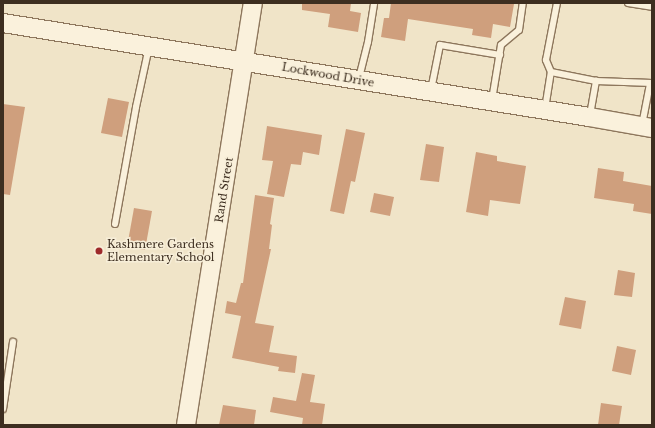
<!DOCTYPE html>
<style>
body{margin:0}
#map{position:relative;width:655px;height:428px;overflow:hidden;background:#f0e4c8;font-family:"Libre Baskerville",serif}
div>[style]{position:absolute}
.building>*{inset:0;background:#cf9f7d}
.roads{filter:drop-shadow(1px 0 #8d765c) drop-shadow(-1px 0 #8d765c) drop-shadow(0 1px #8d765c) drop-shadow(0 -1px #8d765c)}
.lane>*{height:6px;margin:-3px;padding:0 3px;transform-origin:3px;border-radius:3px;background:#faf1dc}
.secondary>*{height:18px;margin:-9px;padding:0 9px;transform-origin:9px;border-radius:9px;background:#faf1dc}
.dots>*{width:11px;height:11px;translate:-50% -50%;box-sizing:border-box;border:2px solid #f7eed8;border-radius:50%}
span{translate:-50% -50%;white-space:nowrap;text-align:center;line-height:1.15;-webkit-text-stroke:3px #f7eed8;paint-order:stroke}
.street-label{font-size:11px;color:#3d2e20}
.poi-label{font-size:11px;color:#3d2e20}
.left{translate:0 -50%;text-align:left}
.frame{position:absolute;inset:0;border:4px solid #3d2e20;pointer-events:none}
</style>
<div id="map">
<div class="building">
<div style="clip-path:polygon(302px 3px,351px 3px,350px 11px,361px 13px,358px 32px,328px 27px,330px 14px,302px 10px)"></div>
<div style="clip-path:polygon(391px 3px,506px 3px,514px 4px,510px 27px,493px 24px,491px 38px,472px 35px,473px 29px,408px 19px,405px 41px,381px 37px,384px 18px,389px 18px)"></div>
<div style="clip-path:polygon(108px 98px,129px 102px,122px 137px,101px 133px)"></div>
<div style="clip-path:polygon(3px 104px,25px 107px,10px 195px,3px 194px)"></div>
<div style="clip-path:polygon(267px 126px,322px 135px,319px 155px,303px 152px,301px 165px,291px 164px,284px 197px,267px 194px,273px 161px,262px 160px)"></div>
<div style="clip-path:polygon(346px 129px,365px 133px,355px 182px,351px 181px,344px 214px,330px 211px)"></div>
<div style="clip-path:polygon(426px 144px,444px 147px,439px 182px,420px 180px)"></div>
<div style="clip-path:polygon(476px 152px,497px 156px,497px 161px,526px 166px,520px 204px,490px 200px,488px 216px,466px 212px)"></div>
<div style="clip-path:polygon(598px 168px,624px 172px,623px 181px,652px 186px,652px 214px,633px 211px,634px 204px,594px 198px)"></div>
<div style="clip-path:polygon(374px 193px,394px 197px,390px 216px,370px 212px)"></div>
<div style="clip-path:polygon(255px 195px,274px 198px,270px 224px,272px 225px,269px 249px,271px 249px,255px 323px,274px 326px,269px 352px,297px 356px,295px 373px,278px 371px,279px 367px,232px 358px,241px 316px,225px 313px,227px 301px,236px 303px,241px 283px,243px 283px)"></div>
<div style="clip-path:polygon(134px 208px,152px 211px,145px 250px,127px 247px)"></div>
<div style="clip-path:polygon(618px 270px,635px 273px,632px 297px,614px 295px)"></div>
<div style="clip-path:polygon(565px 297px,586px 301px,581px 329px,559px 325px)"></div>
<div style="clip-path:polygon(617px 346px,636px 350px,631px 375px,612px 371px)"></div>
<div style="clip-path:polygon(302px 373px,315px 375px,310px 402px,325px 404px,322px 425px,302px 425px,303px 418px,270px 412px,273px 397px,296px 401px)"></div>
<div style="clip-path:polygon(601px 403px,622px 406px,619px 425px,598px 425px)"></div>
<div style="clip-path:polygon(223px 405px,256px 410px,254px 425px,219px 425px)"></div>
</div>
<div class="roads">
<div class="lane">
<div style="left:628px;top:3px;width:24px;rotate:9deg"></div>
<div style="left:551px;top:72px;width:46px;rotate:11.3deg"></div>
<div style="left:596px;top:81px;width:56px;rotate:2deg"></div>
<div style="left:359px;top:78px;width:37px;rotate:-76deg"></div>
<div style="left:368px;top:42px;width:39px;rotate:-81deg"></div>
<div style="left:431px;top:90px;width:46px;rotate:-78.7deg"></div>
<div style="left:440px;top:45px;width:61px;rotate:9.5deg"></div>
<div style="left:492px;top:100px;width:56px;rotate:-80.7deg"></div>
<div style="left:501px;top:45px;width:23px;rotate:-40deg"></div>
<div style="left:519px;top:30px;width:27px;rotate:-82deg"></div>
<div style="left:545px;top:109px;width:37px;rotate:-81deg"></div>
<div style="left:551px;top:72px;width:13px;rotate:-113deg"></div>
<div style="left:546px;top:60px;width:58px;rotate:-79.1deg"></div>
<div style="left:590px;top:115px;width:35px;rotate:-80deg"></div>
<div style="left:642px;top:125px;width:42px;rotate:-79deg"></div>
<div style="left:115px;top:224px;width:119px;rotate:-79.8deg"></div>
<div style="left:136px;top:107px;width:61px;rotate:-77.8deg"></div>
<div style="left:3px;top:409px;width:68px;rotate:-81.5deg"></div>
</div>
<div class="secondary">
<div style="left:3px;top:23px;width:593px;rotate:9.11deg"></div>
<div style="left:589px;top:117px;width:64px;rotate:9.9deg"></div>
<div style="left:186px;top:425px;width:427px;rotate:-81deg"></div>
</div>
</div>
<div class="dots">
<div style="left:99px;top:251px;background:#9e2a2b"></div>
</div>
<div class="street-label">
<span style="left:328px;top:75px;rotate:10deg">Lockwood Drive</span>
<span style="left:224px;top:190px;rotate:-81deg">Rand Street</span>
</div>
<div class="poi-label">
<span class="left" style="left:107px;top:251px">Kashmere Gardens<br>Elementary School</span>
</div>
<div class="frame"></div>
</div>
